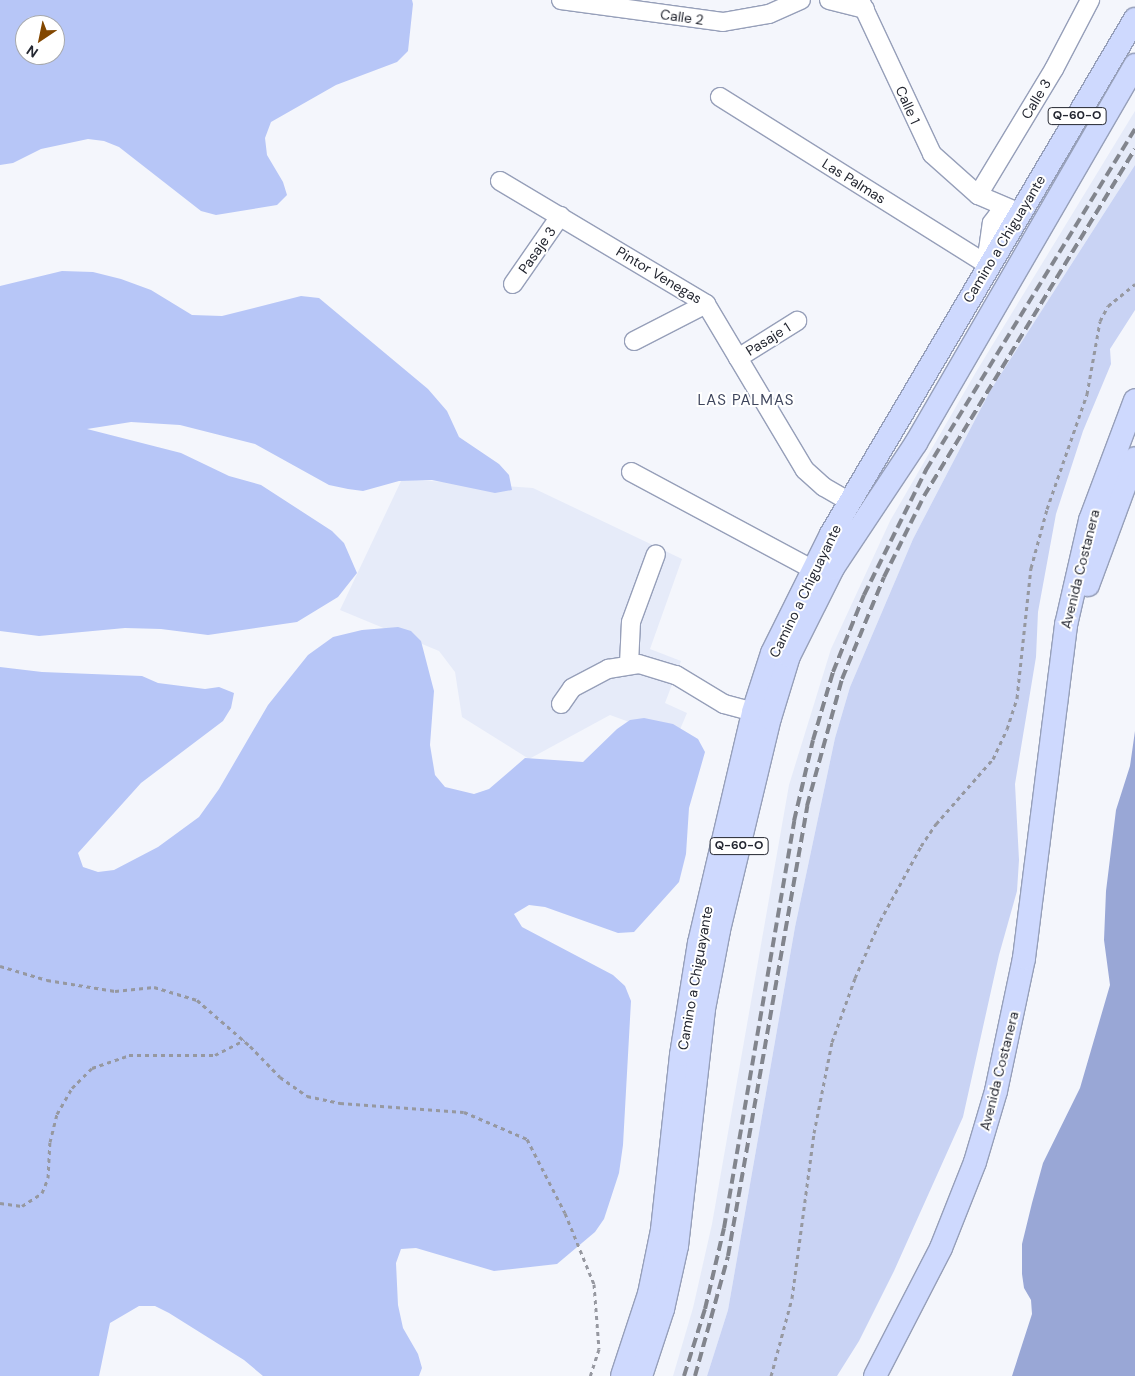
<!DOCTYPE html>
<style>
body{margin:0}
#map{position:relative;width:1135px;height:1376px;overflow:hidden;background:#f4f6fc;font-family:"DM Sans",sans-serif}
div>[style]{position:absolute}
.built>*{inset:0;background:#e6ebf9}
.green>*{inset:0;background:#c9d3f4}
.forest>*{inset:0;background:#b7c6f7}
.water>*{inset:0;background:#99a7d6}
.path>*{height:3px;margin-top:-1.5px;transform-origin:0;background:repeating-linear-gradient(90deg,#9698a0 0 4px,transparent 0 8px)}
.roads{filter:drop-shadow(1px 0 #969fb9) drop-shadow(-1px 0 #969fb9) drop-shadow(0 1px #969fb9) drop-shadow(0 -1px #969fb9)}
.minor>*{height:18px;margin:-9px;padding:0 9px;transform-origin:9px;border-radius:9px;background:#fff}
.major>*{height:22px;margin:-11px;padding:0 11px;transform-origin:11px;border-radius:11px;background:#ced9fe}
.rail>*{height:4px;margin-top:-2px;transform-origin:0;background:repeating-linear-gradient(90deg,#82858d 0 10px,transparent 0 15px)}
span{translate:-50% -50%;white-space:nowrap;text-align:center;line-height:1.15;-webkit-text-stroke:4px #fff;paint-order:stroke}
.shield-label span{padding:1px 4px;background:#fff;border:1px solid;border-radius:4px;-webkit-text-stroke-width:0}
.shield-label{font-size:12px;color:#242731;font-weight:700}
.street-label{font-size:14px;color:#242731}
.neighbourhood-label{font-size:15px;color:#3f465d;letter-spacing:1px}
.north{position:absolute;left:15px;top:15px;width:50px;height:50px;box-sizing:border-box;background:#fff;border:1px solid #a7a9ad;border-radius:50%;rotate:214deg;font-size:14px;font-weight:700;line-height:20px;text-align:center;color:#242731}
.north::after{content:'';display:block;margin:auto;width:18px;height:22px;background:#824700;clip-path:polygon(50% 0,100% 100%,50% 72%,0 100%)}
</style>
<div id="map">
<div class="built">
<div style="clip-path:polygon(1135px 111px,1135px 165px,990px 391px,913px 539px,850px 687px,835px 738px,795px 927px,728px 1310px,707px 1376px,673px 1376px,693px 1308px,712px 1224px,789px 785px,831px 649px,890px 521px,976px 372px)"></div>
<div style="clip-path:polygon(402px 479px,533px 488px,682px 559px,650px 649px,681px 661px,665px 703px,687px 713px,676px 739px,610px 715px,529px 759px,462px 717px,455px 672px,439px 651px,340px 610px)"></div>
</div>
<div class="green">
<div style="clip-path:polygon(1135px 165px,1135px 310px,1110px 349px,1111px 364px,1083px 431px,1056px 514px,1038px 612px,1036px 657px,1015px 784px,1019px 860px,1017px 891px,999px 955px,963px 1117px,894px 1271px,859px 1341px,837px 1376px,707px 1376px,728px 1310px,795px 927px,835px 738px,850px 687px,913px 539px,990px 391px)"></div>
</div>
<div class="forest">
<div style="clip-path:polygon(evenodd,0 0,412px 0,413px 4px,408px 51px,397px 62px,336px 85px,271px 122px,265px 138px,267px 155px,283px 182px,287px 195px,277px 205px,216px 215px,201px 211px,119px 147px,104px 141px,88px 139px,41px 149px,13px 163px,0 165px,0 0,25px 25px,55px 25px,55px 55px,25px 55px,25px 25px)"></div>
<div style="clip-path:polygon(62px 271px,93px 272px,121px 279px,151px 290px,192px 315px,222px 316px,301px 296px,319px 298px,428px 389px,447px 411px,459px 437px,499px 464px,509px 475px,512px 490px,495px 493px,432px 480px,399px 481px,363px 491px,348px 489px,329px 485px,255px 444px,180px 425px,131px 422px,87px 429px,181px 453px,229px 476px,261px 485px,332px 531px,344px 543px,357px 573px,338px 597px,297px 622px,208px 635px,161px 629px,125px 628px,39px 636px,0 631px,0 286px)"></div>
<div style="clip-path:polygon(398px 627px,411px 631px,421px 641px,434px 691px,430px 745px,435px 775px,445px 787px,474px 794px,489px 789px,525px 758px,583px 762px,617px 729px,630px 720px,644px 718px,673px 724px,698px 739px,705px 752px,689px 808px,686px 854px,679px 882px,634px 932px,618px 933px,545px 907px,529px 905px,514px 914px,522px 927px,613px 975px,625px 986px,631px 1001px,623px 1145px,619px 1173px,604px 1219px,595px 1232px,557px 1264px,494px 1271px,416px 1248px,401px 1249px,396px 1263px,398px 1305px,403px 1328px,418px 1354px,422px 1368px,419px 1376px,263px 1376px,244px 1360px,169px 1313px,155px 1306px,139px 1306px,110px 1323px,99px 1376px,0 1376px,0 667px,42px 672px,142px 676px,158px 683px,205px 689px,219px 687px,234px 693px,231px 708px,223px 721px,141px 783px,78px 853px,83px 867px,98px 872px,114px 870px,158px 847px,199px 817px,219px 789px,268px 705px,308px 655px,333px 637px,362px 630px)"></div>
</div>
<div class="water">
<div style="clip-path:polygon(1135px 731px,1135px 1376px,1012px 1376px,1032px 1314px,1031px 1300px,1024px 1288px,1022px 1274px,1022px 1244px,1032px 1203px,1043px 1163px,1080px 1088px,1110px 985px,1104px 940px,1106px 891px,1116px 810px,1130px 766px)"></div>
</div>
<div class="path">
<div style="left:0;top:966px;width:49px;rotate:16.6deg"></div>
<div style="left:47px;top:980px;width:69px;rotate:9.2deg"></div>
<div style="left:115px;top:991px;width:39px;rotate:-6deg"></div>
<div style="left:154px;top:987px;width:45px;rotate:16.8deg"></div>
<div style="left:197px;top:1000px;width:70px;rotate:41deg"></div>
<div style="left:250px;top:1046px;width:43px;rotate:45.9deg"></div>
<div style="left:280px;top:1077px;width:33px;rotate:35deg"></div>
<div style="left:307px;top:1096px;width:34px;rotate:12deg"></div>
<div style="left:340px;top:1103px;width:124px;rotate:4.2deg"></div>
<div style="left:464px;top:1112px;width:69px;rotate:23.2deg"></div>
<div style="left:527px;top:1139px;width:83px;rotate:62.8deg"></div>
<div style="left:565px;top:1213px;width:77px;rotate:67.8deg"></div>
<div style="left:594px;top:1284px;width:65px;rotate:85.6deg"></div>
<div style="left:599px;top:1349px;width:28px;rotate:108deg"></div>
<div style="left:0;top:1203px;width:22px;rotate:8deg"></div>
<div style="left:22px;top:1206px;width:24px;rotate:-33deg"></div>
<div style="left:42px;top:1193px;width:16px;rotate:-68deg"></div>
<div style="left:48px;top:1178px;width:36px;rotate:-87deg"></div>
<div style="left:50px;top:1142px;width:29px;rotate:-76deg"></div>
<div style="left:57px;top:1114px;width:30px;rotate:-60deg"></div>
<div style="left:72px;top:1088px;width:28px;rotate:-45deg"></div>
<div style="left:92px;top:1068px;width:39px;rotate:-19deg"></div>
<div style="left:129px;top:1055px;width:86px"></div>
<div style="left:215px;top:1055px;width:33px;rotate:-27deg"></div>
<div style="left:771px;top:1376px;width:81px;rotate:-74.9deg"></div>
<div style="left:792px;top:1298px;width:166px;rotate:-82.4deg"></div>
<div style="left:814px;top:1133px;width:93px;rotate:-78.8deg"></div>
<div style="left:832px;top:1042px;width:68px;rotate:-70.2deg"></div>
<div style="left:855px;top:978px;width:62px;rotate:-66.3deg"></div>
<div style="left:880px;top:921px;width:85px;rotate:-61.3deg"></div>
<div style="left:921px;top:846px;width:27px;rotate:-56deg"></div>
<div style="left:936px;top:824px;width:86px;rotate:-48.8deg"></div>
<div style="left:993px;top:759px;width:33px;rotate:-65deg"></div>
<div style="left:1007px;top:729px;width:33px;rotate:-72deg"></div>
<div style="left:1017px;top:698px;width:131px;rotate:-83.9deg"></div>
<div style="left:1031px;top:568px;width:61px;rotate:-74.8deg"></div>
<div style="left:1047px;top:509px;width:122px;rotate:-70.8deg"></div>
<div style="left:1087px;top:394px;width:74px;rotate:-79.9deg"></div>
<div style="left:1100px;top:321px;width:17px;rotate:-62deg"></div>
<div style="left:1108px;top:306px;width:35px;rotate:-39deg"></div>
</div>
<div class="roads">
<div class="minor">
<div style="left:561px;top:0;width:163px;rotate:7.7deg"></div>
<div style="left:723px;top:22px;width:47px;rotate:-9.9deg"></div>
<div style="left:769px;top:14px;width:35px;rotate:-24deg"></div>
<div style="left:829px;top:0;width:37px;rotate:14deg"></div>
<div style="left:860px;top:0;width:170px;rotate:64.9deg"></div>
<div style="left:932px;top:154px;width:62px;rotate:41.7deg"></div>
<div style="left:978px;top:195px;width:46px;rotate:23.2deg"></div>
<div style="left:720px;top:97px;width:318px;rotate:32.1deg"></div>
<div style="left:500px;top:181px;width:240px;rotate:30.8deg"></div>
<div style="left:706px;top:304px;width:193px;rotate:59.2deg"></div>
<div style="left:805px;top:470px;width:25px;rotate:42deg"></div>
<div style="left:824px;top:487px;width:30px;rotate:30deg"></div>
<div style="left:978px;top:195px;width:147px;rotate:-58.9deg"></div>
<div style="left:1054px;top:69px;width:78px;rotate:-62.4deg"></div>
<div style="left:989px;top:266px;width:16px;rotate:-94deg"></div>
<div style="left:988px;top:250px;width:27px;rotate:-82deg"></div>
<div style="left:992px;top:223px;width:10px;rotate:-53deg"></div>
<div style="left:998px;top:215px;width:15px;rotate:-20deg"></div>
<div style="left:513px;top:284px;width:83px;rotate:-55.3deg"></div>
<div style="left:634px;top:341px;width:81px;rotate:-27.2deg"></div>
<div style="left:738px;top:358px;width:70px;rotate:-32.1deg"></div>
<div style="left:631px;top:472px;width:205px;rotate:28.2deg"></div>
<div style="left:629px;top:664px;width:42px;rotate:-87.3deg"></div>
<div style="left:631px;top:622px;width:72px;rotate:-69.8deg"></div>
<div style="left:561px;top:704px;width:19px;rotate:-55deg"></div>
<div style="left:572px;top:688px;width:41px;rotate:-27.8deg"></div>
<div style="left:608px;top:669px;width:31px;rotate:-9deg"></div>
<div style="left:639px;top:664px;width:39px;rotate:17deg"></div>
<div style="left:676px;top:675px;width:56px;rotate:31.1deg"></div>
<div style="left:724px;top:704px;width:30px;rotate:15deg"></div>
</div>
<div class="major">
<div style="left:1088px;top:585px;width:135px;rotate:-69.7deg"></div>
<div style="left:622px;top:1376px;width:86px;rotate:-71.8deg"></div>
<div style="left:649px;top:1294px;width:65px;rotate:-78.5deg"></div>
<div style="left:662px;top:1230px;width:176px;rotate:-83.8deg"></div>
<div style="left:681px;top:1055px;width:113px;rotate:-80.9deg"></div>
<div style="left:699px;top:943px;width:237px;rotate:-76.8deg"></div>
<div style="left:753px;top:712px;width:62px;rotate:-72.1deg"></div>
<div style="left:772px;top:653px;width:133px;rotate:-63.6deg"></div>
<div style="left:831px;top:534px;width:598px;rotate:-59.45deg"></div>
<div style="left:641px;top:1376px;width:71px;rotate:-71.8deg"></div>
<div style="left:663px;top:1309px;width:65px;rotate:-77.5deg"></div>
<div style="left:677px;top:1246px;width:239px;rotate:-83.5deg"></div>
<div style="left:704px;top:1009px;width:80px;rotate:-79.2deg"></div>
<div style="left:719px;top:930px;width:218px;rotate:-76.5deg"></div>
<div style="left:770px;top:718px;width:65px;rotate:-73deg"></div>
<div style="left:789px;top:656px;width:98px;rotate:-63.4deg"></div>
<div style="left:833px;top:568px;width:150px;rotate:-56.4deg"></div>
<div style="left:916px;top:443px;width:437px;rotate:-59.9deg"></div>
<div style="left:875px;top:1376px;width:144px;rotate:-62.7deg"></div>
<div style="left:941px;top:1248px;width:92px;rotate:-68.4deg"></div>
<div style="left:975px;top:1162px;width:74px;rotate:-73.5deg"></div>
<div style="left:996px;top:1091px;width:136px;rotate:-78.1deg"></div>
<div style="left:1024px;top:958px;width:336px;rotate:-82.8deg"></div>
<div style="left:1066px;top:625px;width:108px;rotate:-77.1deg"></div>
<div style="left:1090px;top:520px;width:128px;rotate:-69.4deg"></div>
</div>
</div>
<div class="rail">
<div style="left:684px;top:1376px;width:70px;rotate:-72.6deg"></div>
<div style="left:705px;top:1309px;width:83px;rotate:-76.8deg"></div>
<div style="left:724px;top:1228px;width:413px;rotate:-80.2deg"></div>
<div style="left:794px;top:821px;width:83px;rotate:-76.8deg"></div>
<div style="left:813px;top:740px;width:71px;rotate:-73.6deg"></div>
<div style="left:833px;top:672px;width:83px;rotate:-68.1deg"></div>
<div style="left:864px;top:595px;width:140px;rotate:-63.6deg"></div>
<div style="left:926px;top:470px;width:400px;rotate:-58.5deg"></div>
<div style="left:695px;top:1376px;width:124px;rotate:-74.6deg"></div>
<div style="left:728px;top:1256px;width:457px;rotate:-80deg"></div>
<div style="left:807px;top:806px;width:132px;rotate:-74.6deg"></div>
<div style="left:842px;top:679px;width:110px;rotate:-67.6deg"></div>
<div style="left:884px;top:577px;width:90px;rotate:-63.7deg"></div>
<div style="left:924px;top:496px;width:406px;rotate:-58.7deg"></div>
</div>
<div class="shield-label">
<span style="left:1077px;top:116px">Q-60-O</span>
<span style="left:739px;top:846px">Q-60-O</span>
</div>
<div class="street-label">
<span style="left:682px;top:17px;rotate:8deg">Calle 2</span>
<span style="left:1036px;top:99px;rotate:-59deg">Calle 3</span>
<span style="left:908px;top:105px;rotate:66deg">Calle 1</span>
<span style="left:854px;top:181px;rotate:32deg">Las Palmas</span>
<span style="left:1004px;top:239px;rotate:-59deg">Camino a Chiguayante</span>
<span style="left:537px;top:250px;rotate:-55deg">Pasaje 3</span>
<span style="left:659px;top:275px;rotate:31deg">Pintor Venegas</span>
<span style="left:768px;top:339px;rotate:-32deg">Pasaje 1</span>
<span style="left:1080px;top:569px;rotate:-76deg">Avenida Costanera</span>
<span style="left:805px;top:591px;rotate:-64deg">Camino a Chiguayante</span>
<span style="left:695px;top:978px;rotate:-80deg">Camino a Chiguayante</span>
<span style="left:999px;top:1071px;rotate:-76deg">Avenida Costanera</span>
</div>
<div class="neighbourhood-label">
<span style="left:746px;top:401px">LAS PALMAS</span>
</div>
<div class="north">N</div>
</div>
